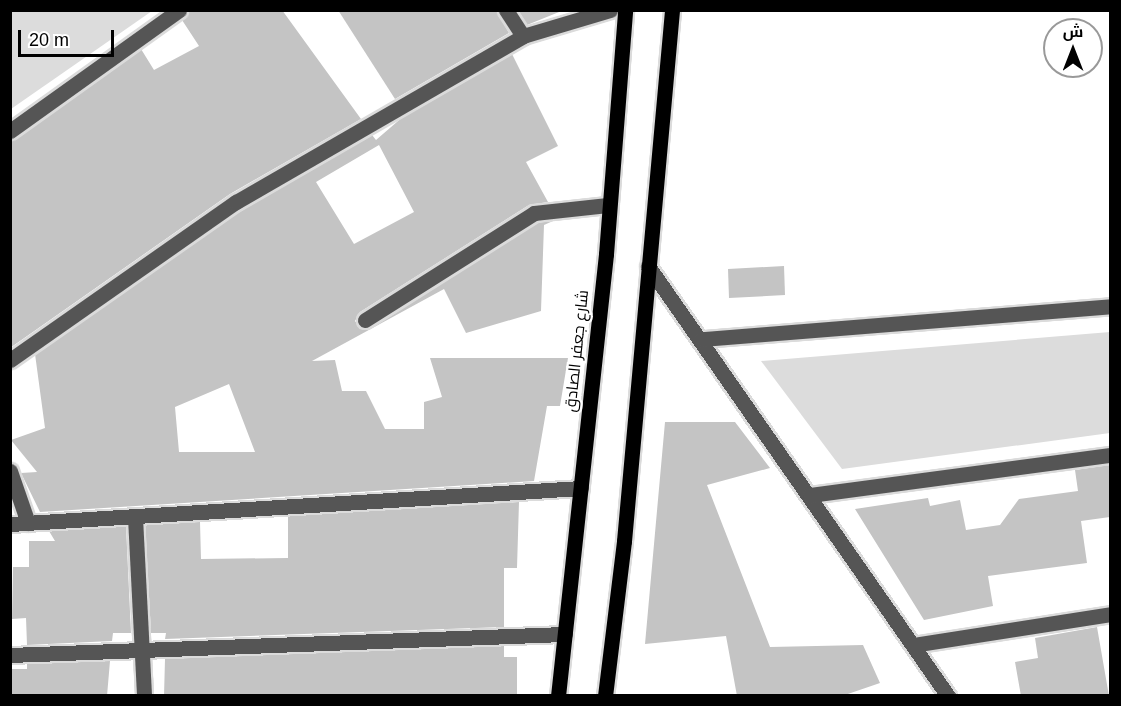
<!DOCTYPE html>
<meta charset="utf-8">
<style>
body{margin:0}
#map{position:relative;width:1121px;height:706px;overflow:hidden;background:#fff;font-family:Arial,Cairo,sans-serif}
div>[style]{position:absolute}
.green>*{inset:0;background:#dcdcdc}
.building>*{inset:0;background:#c4c4c4}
.roads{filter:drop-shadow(2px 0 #dbdbdb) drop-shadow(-2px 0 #dbdbdb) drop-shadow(0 2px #dbdbdb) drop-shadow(0 -2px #dbdbdb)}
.minor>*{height:15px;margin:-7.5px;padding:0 7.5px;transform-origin:7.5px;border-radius:7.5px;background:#555}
.major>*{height:15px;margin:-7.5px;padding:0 7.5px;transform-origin:7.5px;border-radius:7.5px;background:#000}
span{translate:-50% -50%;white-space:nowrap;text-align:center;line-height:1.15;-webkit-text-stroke:4.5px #fff;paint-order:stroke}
.street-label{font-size:16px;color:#000}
.frame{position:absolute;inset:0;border:12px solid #000;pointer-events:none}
.north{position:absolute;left:1043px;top:18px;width:60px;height:60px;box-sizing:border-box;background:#fff;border:2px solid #999;border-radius:50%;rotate:0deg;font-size:16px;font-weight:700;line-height:24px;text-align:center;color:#000}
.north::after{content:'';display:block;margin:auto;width:21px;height:27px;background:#000;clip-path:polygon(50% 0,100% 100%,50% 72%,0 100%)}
.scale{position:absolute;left:18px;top:30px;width:96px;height:27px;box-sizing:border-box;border:3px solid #000;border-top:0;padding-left:8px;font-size:18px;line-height:21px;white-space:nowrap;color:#000;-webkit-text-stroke:4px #fff;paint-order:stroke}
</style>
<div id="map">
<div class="green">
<div style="clip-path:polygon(11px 10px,152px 10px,152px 11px,11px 109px)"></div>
<div style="clip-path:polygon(1110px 332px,1110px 433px,842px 469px,761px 361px)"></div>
</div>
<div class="building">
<div style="clip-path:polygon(189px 10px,282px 10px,361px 119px,230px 194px,10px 348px,10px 141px,141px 49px,154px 70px,199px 46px,182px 20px)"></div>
<div style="clip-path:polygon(338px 10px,496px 10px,509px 33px,395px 99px)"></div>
<div style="clip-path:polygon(518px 10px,564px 10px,527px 25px)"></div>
<div style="clip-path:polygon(evenodd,512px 54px,558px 146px,526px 162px,548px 202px,529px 205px,360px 312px,355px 321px,361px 329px,370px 328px,537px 222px,553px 221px,544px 225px,541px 311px,466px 333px,444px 289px,312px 361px,335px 360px,342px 391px,366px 391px,385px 429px,424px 429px,424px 402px,442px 397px,430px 358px,568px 358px,560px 406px,547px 406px,534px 481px,40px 512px,21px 473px,37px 472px,11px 440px,45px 428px,35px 354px,241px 210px,372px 135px,376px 140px,405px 115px,512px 54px,379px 145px,414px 212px,354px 244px,316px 182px,379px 145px,512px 54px,229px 384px,255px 452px,179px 452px,175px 407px,229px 384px)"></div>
<div style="clip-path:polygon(784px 266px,785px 295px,729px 298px,728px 269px)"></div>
<div style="clip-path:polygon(665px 422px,735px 422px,770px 468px,707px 485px,770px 647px,863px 645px,880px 683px,842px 696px,737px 696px,726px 636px,645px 644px)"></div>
<div style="clip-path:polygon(1110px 465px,1110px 517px,1081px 521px,1087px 563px,988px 576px,993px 606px,924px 620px,855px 509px,928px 498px,930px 506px,960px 500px,966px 530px,1000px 525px,1019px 499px,1078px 491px,1075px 470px)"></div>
<div style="clip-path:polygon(519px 502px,517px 568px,504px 568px,504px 627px,165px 639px,166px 633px,151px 633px,145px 525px,200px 522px,201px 559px,288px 558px,288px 516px)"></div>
<div style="clip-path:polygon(126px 526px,131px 633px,113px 633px,112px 641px,27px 645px,26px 618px,12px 619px,13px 567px,29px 567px,29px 541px,55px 541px,49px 531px)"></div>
<div style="clip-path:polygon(1097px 627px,1109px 696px,1021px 696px,1015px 662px,1038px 658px,1035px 638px)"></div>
<div style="clip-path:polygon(504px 646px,504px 657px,517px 657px,517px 696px,164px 696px,165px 659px)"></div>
<div style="clip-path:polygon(110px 661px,107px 696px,10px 696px,10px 669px,27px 669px,27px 664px)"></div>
</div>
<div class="roads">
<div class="minor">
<div style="left:506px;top:10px;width:31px;rotate:57deg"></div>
<div style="left:10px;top:131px;width:208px;rotate:-35.6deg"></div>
<div style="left:648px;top:266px;width:524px;rotate:55.1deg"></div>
<div style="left:365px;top:320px;width:200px;rotate:-32.3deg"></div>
<div style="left:534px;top:213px;width:74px;rotate:-6.2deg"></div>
<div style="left:703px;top:339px;width:408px;rotate:-4.6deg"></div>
<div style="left:10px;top:360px;width:276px;rotate:-35deg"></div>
<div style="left:236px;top:202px;width:332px;rotate:-30deg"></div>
<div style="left:523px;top:36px;width:91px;rotate:-16.6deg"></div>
<div style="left:10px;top:471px;width:55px;rotate:70.9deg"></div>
<div style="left:810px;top:495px;width:303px;rotate:-7.6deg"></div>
<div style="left:135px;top:517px;width:179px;rotate:87.1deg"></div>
<div style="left:10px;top:524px;width:572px;rotate:-3.61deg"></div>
<div style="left:913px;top:645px;width:199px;rotate:-8.9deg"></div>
<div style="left:10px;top:655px;width:555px;rotate:-2.17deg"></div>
</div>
<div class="major">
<div style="left:558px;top:696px;width:445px;rotate:-83.8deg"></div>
<div style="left:606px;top:254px;width:245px;rotate:-85.5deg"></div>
<div style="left:605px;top:696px;width:156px;rotate:-83deg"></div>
<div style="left:624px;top:541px;width:533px;rotate:-84.83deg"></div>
</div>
</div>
<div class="street-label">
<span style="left:577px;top:351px;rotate:-84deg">شارع جعفر الصادق</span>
</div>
<div class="frame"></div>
<div class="north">ش</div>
<div class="scale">20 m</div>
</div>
